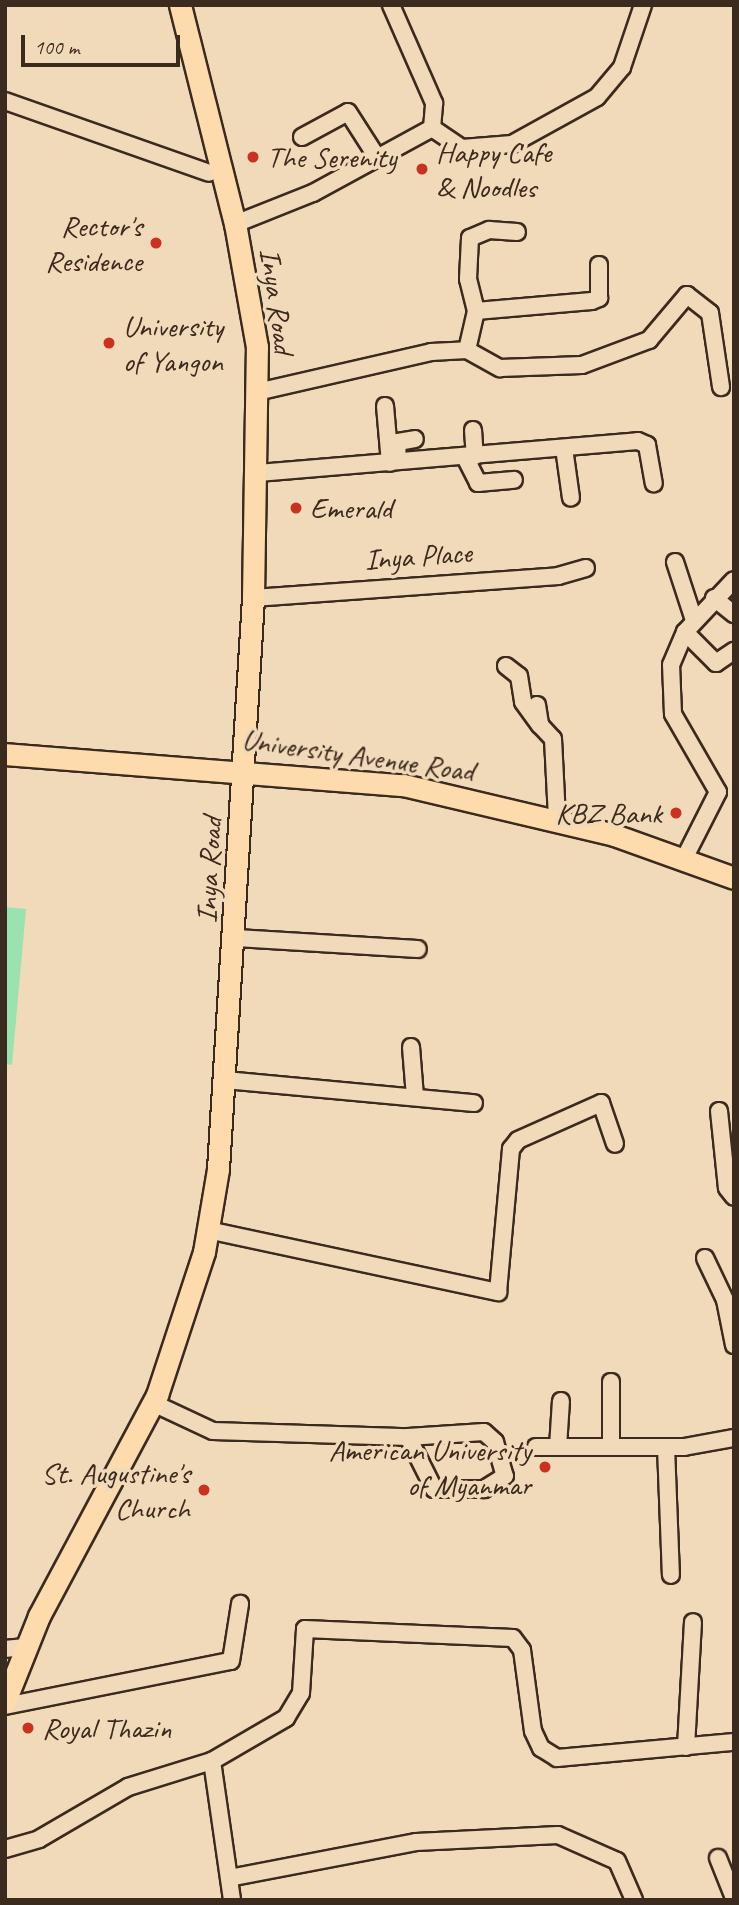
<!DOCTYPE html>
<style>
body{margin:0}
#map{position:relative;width:739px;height:1905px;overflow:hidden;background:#f1dab9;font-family:Caveat,sans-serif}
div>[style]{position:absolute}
.green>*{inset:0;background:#9ae3b1}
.roads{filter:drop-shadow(2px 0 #3b2a1e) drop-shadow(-2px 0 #3b2a1e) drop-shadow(0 2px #3b2a1e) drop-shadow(0 -2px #3b2a1e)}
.minor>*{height:16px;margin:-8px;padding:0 8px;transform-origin:8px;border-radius:8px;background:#f1dab9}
.major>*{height:21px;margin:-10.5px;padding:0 10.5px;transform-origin:10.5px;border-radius:10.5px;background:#fedbac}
.dots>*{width:19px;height:19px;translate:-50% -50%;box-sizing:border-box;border:4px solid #f1dab9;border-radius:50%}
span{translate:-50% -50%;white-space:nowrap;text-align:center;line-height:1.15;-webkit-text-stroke:7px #f1dab9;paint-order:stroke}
.poi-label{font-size:30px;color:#3b2a1e}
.left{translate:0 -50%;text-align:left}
.right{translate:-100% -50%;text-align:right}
.street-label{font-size:30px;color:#3b2a1e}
.frame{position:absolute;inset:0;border:7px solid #3b2a1e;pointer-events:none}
.scale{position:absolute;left:21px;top:35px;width:159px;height:32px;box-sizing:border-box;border:4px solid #3b2a1e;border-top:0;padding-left:9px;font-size:21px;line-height:24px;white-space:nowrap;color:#3b2a1e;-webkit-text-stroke:5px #f1dab9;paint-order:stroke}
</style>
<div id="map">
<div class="green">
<div style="clip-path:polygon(5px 907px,26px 909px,12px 1065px,5px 1064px)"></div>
</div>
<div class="roads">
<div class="minor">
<div style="left:5px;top:101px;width:216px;rotate:19.4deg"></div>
<div style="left:432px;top:128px;width:36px;rotate:34deg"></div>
<div style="left:462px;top:148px;width:50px;rotate:-4.6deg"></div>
<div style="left:512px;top:144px;width:97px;rotate:-28.9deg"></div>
<div style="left:597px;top:97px;width:39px;rotate:-50deg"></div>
<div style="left:622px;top:67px;width:65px;rotate:-71.3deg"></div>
<div style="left:302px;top:137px;width:52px;rotate:-28.5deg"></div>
<div style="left:348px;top:112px;width:56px;rotate:57.4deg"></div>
<div style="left:235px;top:224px;width:84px;rotate:-21.7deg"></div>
<div style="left:313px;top:193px;width:136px;rotate:-28.6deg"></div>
<div style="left:432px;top:128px;width:25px;rotate:-85deg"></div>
<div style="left:434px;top:103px;width:107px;rotate:-113.7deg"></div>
<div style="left:476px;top:311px;width:33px;rotate:-104deg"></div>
<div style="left:468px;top:279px;width:41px;rotate:-87.2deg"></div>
<div style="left:470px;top:238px;width:21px;rotate:-23deg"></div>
<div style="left:489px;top:230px;width:28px;rotate:4deg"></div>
<div style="left:467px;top:350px;width:38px;rotate:29deg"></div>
<div style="left:500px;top:368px;width:82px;rotate:-2.1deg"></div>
<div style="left:582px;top:365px;width:72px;rotate:-20.5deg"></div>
<div style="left:649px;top:340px;width:59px;rotate:-49.8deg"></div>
<div style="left:687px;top:295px;width:29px;rotate:38deg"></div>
<div style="left:710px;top:313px;width:75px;rotate:81.5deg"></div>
<div style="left:257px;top:392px;width:179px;rotate:-12.9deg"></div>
<div style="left:431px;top:352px;width:36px;rotate:-3deg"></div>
<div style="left:467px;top:350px;width:40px;rotate:-77deg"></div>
<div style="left:476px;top:311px;width:116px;rotate:-4.9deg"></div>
<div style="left:592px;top:301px;width:8px;rotate:-23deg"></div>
<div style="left:599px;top:298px;width:33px;rotate:-90deg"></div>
<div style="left:385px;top:406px;width:57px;rotate:85deg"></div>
<div style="left:473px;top:430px;width:26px;rotate:86deg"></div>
<div style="left:564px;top:448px;width:50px;rotate:82deg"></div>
<div style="left:465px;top:457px;width:29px;rotate:63deg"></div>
<div style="left:478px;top:483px;width:36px;rotate:-5deg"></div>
<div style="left:397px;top:459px;width:17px;rotate:-87deg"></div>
<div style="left:398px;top:442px;width:17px;rotate:-10deg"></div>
<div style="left:258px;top:473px;width:381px;rotate:-4.8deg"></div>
<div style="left:638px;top:441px;width:10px;rotate:24deg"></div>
<div style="left:647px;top:445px;width:39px;rotate:80deg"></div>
<div style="left:675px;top:562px;width:61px;rotate:71.9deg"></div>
<div style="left:253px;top:598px;width:306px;rotate:-4.1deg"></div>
<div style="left:558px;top:576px;width:29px;rotate:-16deg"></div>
<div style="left:714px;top:598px;width:26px;rotate:39deg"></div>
<div style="left:685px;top:632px;width:44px;rotate:45deg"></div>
<div style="left:716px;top:663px;width:22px;rotate:-34deg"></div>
<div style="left:506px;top:666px;width:16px;rotate:38deg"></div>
<div style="left:519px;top:676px;width:26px;rotate:81deg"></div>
<div style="left:523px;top:702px;width:29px;rotate:54deg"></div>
<div style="left:537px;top:705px;width:20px;rotate:81deg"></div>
<div style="left:540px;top:725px;width:19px;rotate:47deg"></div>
<div style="left:553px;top:739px;width:80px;rotate:87.1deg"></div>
<div style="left:685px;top:857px;width:73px;rotate:-63.1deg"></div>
<div style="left:718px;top:792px;width:90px;rotate:-120deg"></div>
<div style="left:673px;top:714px;width:49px;rotate:-92.3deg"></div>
<div style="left:671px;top:665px;width:36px;rotate:-67deg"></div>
<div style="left:685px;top:632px;width:71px;rotate:-46.7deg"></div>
<div style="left:236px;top:938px;width:182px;rotate:3.5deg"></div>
<div style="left:411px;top:1047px;width:50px;rotate:85.4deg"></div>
<div style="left:225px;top:1080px;width:250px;rotate:5.3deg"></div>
<div style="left:719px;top:1111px;width:77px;rotate:84.1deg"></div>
<div style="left:727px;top:1188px;width:11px;rotate:52deg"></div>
<div style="left:208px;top:1230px;width:297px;rotate:12.1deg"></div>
<div style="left:498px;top:1292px;width:144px;rotate:-84.8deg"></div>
<div style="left:511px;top:1149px;width:11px;rotate:-52deg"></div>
<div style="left:518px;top:1140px;width:91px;rotate:-24deg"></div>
<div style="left:601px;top:1103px;width:43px;rotate:71.1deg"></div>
<div style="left:705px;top:1258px;width:47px;rotate:64.5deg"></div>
<div style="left:725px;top:1300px;width:46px;rotate:78.7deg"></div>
<div style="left:153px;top:1403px;width:66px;rotate:25deg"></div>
<div style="left:213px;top:1431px;width:195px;rotate:1.8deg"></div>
<div style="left:408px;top:1437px;width:76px;rotate:-3.8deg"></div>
<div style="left:484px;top:1432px;width:15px;rotate:42deg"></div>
<div style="left:495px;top:1442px;width:35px;rotate:74deg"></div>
<div style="left:505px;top:1476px;width:25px;rotate:148deg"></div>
<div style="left:484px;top:1489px;width:50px;rotate:180deg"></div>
<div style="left:434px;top:1489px;width:58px;rotate:-116.6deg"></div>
<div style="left:536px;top:1447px;width:148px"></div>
<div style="left:684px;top:1447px;width:51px;rotate:-10.2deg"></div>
<div style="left:558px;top:1447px;width:46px;rotate:-86.3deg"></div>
<div style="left:611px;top:1447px;width:65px;rotate:-90deg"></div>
<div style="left:666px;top:1447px;width:128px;rotate:87.8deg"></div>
<div style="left:5px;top:1649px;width:20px;rotate:-6deg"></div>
<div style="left:5px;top:1706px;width:230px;rotate:-11.3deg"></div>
<div style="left:231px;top:1661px;width:58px;rotate:-81deg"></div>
<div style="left:686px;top:1747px;width:125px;rotate:-86.8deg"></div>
<div style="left:212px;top:1761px;width:140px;rotate:81.8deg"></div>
<div style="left:5px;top:1849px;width:35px;rotate:-16deg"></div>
<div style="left:39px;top:1839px;width:103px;rotate:-30.3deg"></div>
<div style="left:128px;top:1787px;width:88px;rotate:-17.2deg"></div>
<div style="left:212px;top:1761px;width:86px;rotate:-30.2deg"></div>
<div style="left:286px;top:1718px;width:29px;rotate:-59deg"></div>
<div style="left:301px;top:1693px;width:64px;rotate:-86.4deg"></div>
<div style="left:305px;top:1629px;width:208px;rotate:2.5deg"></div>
<div style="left:513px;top:1638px;width:15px;rotate:53deg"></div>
<div style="left:522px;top:1650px;width:82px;rotate:82.3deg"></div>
<div style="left:533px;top:1731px;width:19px;rotate:65deg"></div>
<div style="left:541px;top:1748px;width:19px;rotate:32deg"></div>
<div style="left:557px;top:1758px;width:178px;rotate:-5.2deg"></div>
<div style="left:718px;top:1858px;width:43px;rotate:68.2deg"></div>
<div style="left:229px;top:1878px;width:190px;rotate:-10.9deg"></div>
<div style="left:416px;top:1842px;width:142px;rotate:-2.8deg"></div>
<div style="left:558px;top:1835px;width:64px;rotate:23.8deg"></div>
<div style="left:617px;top:1861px;width:43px;rotate:66.4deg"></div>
</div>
<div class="major">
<div style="left:5px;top:754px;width:399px;rotate:4.5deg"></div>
<div style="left:403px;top:785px;width:217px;rotate:13.3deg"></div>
<div style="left:614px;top:835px;width:127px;rotate:19.7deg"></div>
<div style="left:5px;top:1701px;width:92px;rotate:-68.2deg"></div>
<div style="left:39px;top:1616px;width:251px;rotate:-61.9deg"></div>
<div style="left:157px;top:1395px;width:151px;rotate:-71.8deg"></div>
<div style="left:204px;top:1252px;width:84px;rotate:-80.4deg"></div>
<div style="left:218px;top:1169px;width:572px;rotate:-86.49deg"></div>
<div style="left:253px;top:598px;width:251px;rotate:-89.1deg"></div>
<div style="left:257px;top:347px;width:125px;rotate:-100.1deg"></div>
<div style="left:235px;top:224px;width:226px;rotate:-104.1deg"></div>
</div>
</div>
<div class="dots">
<div style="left:253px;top:157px;background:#c8321e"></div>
<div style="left:422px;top:169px;background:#c8321e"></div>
<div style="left:156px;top:243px;background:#c8321e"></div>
<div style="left:109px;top:343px;background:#c8321e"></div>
<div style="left:296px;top:508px;background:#c8321e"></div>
<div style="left:676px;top:813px;background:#c8321e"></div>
<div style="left:545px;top:1467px;background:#c8321e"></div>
<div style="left:204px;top:1490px;background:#c8321e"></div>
<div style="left:28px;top:1728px;background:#c8321e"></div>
</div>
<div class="poi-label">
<span class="left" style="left:436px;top:169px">Happy Cafe<br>&amp; Noodles</span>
<span class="left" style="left:267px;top:157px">The Serenity</span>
<span class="right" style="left:142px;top:243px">Rector's<br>Residence</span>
<span class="left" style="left:123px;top:343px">University<br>of Yangon</span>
<span class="left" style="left:310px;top:508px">Emerald</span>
<span class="right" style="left:662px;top:813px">KBZ Bank</span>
<span class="right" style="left:531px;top:1467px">American University<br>of Myanmar</span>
<span class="right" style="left:190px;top:1490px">St. Augustine's<br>Church</span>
<span class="left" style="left:42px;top:1728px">Royal Thazin</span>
</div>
<div class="street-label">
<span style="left:277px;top:301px;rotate:82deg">Inya Road</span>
<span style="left:418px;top:556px;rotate:-4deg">Inya Place</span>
<span style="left:358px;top:755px;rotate:8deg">University Avenue Road</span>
<span style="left:209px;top:870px;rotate:-87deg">Inya Road</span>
</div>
<div class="frame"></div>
<div class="scale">100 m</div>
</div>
